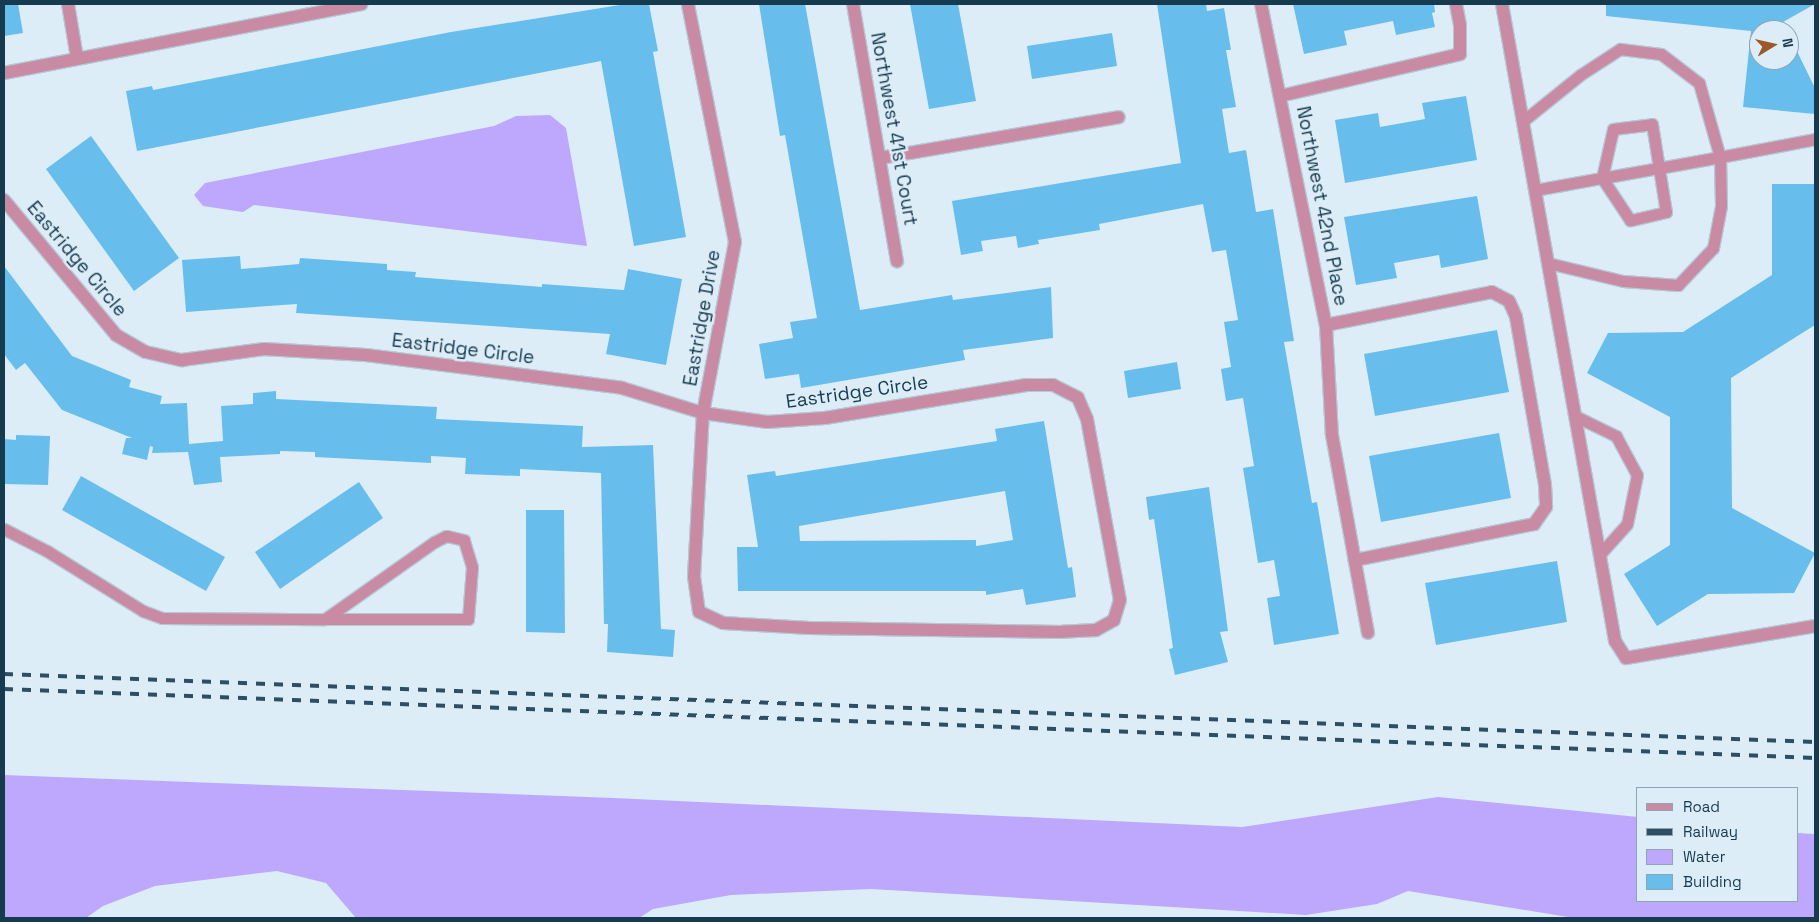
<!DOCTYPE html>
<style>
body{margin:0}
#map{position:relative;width:1819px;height:922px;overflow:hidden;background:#ddedf7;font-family:"Space Grotesk",sans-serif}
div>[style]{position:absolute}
.water>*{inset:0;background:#bda8fe}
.building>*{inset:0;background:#67beed}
.roads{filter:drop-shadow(1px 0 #b5c9d5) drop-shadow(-1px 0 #b5c9d5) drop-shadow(0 1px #b5c9d5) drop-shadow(0 -1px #b5c9d5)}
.service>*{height:11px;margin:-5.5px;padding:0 5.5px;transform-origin:5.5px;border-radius:5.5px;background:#c98ba3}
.minor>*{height:12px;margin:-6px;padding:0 6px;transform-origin:6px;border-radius:6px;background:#c98ba3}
.rail>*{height:4px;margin-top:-2px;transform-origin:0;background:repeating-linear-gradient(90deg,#2d4f62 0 9px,transparent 0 18px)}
span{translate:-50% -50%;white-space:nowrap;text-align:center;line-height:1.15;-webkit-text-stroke:5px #ddedf7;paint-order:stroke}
.street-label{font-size:19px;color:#163b4f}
.frame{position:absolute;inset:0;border:5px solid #163b4f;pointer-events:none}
.legend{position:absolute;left:1636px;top:787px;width:162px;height:115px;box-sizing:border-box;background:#ddedf7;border:1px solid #8da6b4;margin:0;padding:6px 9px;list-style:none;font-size:15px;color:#163b4f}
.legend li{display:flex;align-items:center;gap:10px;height:25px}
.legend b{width:25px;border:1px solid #8da6b4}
.north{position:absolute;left:1749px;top:20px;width:50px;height:50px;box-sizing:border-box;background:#ddedf7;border:1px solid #8da6b4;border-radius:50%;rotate:81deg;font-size:14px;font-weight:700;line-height:20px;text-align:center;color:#163b4f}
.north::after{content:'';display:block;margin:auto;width:18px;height:22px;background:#9c5927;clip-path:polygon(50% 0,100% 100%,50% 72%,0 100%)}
</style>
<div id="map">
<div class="water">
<div style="clip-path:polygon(550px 115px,566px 128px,587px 246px,254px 205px,243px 212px,203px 206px,194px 195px,205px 183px,494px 126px,516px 116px)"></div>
<div style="clip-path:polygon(4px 775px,614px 798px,1242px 827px,1438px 797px,1638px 817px,1638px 901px,1798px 901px,1798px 833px,1815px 834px,1815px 918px,1574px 918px,1408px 891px,1377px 904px,1306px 915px,871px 889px,731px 895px,653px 909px,639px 918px,356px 918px,326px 883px,277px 871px,155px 886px,103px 906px,86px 918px,4px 918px)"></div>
</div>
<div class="building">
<div style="clip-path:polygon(4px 4px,18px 4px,23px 33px,4px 36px)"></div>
<div style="clip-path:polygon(626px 4px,649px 4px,658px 51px,653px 52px,686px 237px,634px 246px,601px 61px,137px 151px,126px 91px,152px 86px,153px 90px,451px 32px)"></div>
<div style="clip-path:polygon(759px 4px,805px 4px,860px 310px,952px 295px,953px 300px,1051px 287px,1053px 338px,963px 350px,965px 360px,801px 388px,799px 374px,765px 379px,759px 344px,793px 338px,790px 322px,817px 318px,785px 135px,780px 136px)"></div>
<div style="clip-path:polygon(910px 4px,958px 4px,976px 101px,929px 109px)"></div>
<div style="clip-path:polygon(1157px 4px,1206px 4px,1207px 11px,1224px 8px,1231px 50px,1226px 50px,1236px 107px,1222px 109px,1229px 153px,1246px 150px,1256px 212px,1273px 209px,1294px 341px,1284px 342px,1312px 503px,1317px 502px,1339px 634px,1274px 645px,1267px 598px,1280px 596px,1274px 560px,1258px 563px,1243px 468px,1254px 466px,1243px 398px,1226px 401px,1221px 369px,1231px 367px,1224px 322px,1238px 320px,1226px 250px,1212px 252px,1203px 204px,1099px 224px,1100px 230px,1038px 240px,1039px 244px,1018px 248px,1016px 236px,981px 241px,983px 251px,961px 255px,952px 201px,1181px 163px)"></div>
<div style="clip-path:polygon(1293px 4px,1434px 4px,1435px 12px,1432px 13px,1435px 27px,1396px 35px,1393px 21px,1344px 31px,1347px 45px,1304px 54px)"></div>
<div style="clip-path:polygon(1606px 4px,1815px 4px,1783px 22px,1787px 30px,1759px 30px,1759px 60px,1789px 60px,1789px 35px,1815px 88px,1815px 114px,1743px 107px,1751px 31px,1606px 16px)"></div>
<div style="clip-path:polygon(1112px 33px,1117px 66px,1032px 79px,1027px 46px)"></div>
<div style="clip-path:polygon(1466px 96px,1477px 160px,1345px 183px,1335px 120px,1378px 113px,1380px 127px,1425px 119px,1422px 103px)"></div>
<div style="clip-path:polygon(91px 136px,179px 258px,134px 291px,46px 169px)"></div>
<div style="clip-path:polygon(1772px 184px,1815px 184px,1815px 325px,1731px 378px,1732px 508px,1815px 553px,1794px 593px,1708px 594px,1657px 626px,1624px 574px,1670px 545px,1670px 417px,1587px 373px,1608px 333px,1683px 332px,1772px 275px)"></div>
<div style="clip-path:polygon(1477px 196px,1488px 259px,1441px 268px,1439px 255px,1394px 263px,1397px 278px,1356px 285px,1344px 217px)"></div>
<div style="clip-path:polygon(240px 256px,241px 269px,299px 264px,300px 258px,387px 264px,387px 270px,416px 272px,415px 277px,542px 287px,542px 284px,624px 290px,628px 269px,682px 279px,666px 365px,606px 354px,610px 334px,296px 313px,297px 304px,186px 312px,182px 260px)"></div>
<div style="clip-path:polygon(4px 266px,72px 356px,131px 380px,129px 387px,162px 396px,160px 404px,187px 403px,189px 444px,223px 441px,221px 406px,253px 404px,253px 393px,276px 391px,276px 399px,437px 407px,436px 419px,583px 426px,582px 447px,653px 445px,661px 629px,675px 630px,673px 657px,607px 652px,608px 624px,604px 624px,601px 473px,520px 469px,520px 476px,465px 474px,466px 458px,431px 456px,431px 463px,315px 457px,315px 452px,280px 451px,280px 454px,220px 457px,222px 482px,194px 485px,188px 452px,152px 453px,153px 447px,150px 446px,147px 460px,122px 454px,126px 438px,132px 438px,62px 410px,25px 363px,16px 370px,4px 354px)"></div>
<div style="clip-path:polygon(1497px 330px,1509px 392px,1375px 416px,1364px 354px)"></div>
<div style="clip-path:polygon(1177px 362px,1181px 389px,1128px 398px,1124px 371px)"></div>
<div style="clip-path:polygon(evenodd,1044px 421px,1068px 568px,1072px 567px,1076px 597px,1026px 605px,1023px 589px,986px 595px,986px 591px,738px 591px,737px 547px,758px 547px,747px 475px,775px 471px,776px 476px,997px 441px,995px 429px,1044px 421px,1005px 491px,1013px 540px,976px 546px,976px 540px,800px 541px,799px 526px,1005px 491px)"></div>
<div style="clip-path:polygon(1499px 433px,1511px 498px,1381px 522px,1369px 456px)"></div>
<div style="clip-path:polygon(16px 435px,50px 436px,48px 485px,4px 484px,4px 439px,16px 440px)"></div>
<div style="clip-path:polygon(81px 476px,225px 557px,206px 591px,62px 510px)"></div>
<div style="clip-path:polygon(359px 482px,383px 518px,280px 589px,255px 552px)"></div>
<div style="clip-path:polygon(1209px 487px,1228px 631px,1220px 632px,1228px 662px,1175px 675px,1169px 649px,1173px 648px,1154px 519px,1149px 520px,1146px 497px)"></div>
<div style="clip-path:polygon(526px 510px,564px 510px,565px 633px,526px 632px)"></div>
<div style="clip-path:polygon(1557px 561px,1567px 622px,1436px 645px,1425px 583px)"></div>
</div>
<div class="roads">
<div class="service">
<div style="left:1523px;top:121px;width:73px;rotate:-38.9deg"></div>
<div style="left:1580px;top:75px;width:48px;rotate:-33deg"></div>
<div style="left:1620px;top:49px;width:41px;rotate:7deg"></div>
<div style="left:1661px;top:54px;width:48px;rotate:37.3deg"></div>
<div style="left:1699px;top:83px;width:77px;rotate:74.2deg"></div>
<div style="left:1720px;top:157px;width:97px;rotate:-10.7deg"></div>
<div style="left:1535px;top:190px;width:68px;rotate:-10.2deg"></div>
<div style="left:1602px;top:178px;width:50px;rotate:-77.3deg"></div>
<div style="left:1613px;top:129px;width:39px;rotate:-7deg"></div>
<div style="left:1652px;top:124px;width:89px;rotate:81deg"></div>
<div style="left:1666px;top:212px;width:37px;rotate:167deg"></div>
<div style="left:1630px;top:220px;width:50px;rotate:-123.7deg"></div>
<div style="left:1602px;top:178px;width:58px;rotate:-10deg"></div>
<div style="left:1659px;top:168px;width:62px;rotate:-10.2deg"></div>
<div style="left:1720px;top:157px;width:49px;rotate:88.8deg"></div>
<div style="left:1721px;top:206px;width:43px;rotate:100.8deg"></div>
<div style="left:1713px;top:248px;width:51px;rotate:133.4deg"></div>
<div style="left:1678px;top:285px;width:55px;rotate:-175.8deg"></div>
<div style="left:1623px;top:281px;width:77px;rotate:-166.5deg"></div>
<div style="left:1575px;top:416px;width:46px;rotate:26deg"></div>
<div style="left:1616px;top:436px;width:44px;rotate:61.7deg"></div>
<div style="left:1637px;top:475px;width:50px;rotate:101.5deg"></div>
<div style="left:1627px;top:524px;width:40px;rotate:132deg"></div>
<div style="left:4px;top:529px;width:48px;rotate:27.1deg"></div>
<div style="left:47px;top:551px;width:113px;rotate:32deg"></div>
<div style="left:143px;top:611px;width:20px;rotate:20deg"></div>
<div style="left:162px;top:618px;width:163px;rotate:0.4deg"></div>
<div style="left:325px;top:619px;width:143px"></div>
<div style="left:468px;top:619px;width:52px;rotate:-85.6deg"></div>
<div style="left:472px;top:567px;width:28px;rotate:-107deg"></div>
<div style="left:464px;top:540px;width:18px;rotate:-167deg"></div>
<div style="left:446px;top:536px;width:13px;rotate:153deg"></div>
<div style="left:434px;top:542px;width:133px;rotate:144.8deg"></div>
</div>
<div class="minor">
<div style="left:68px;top:4px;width:55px;rotate:80.5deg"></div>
<div style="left:853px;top:4px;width:261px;rotate:80.3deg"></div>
<div style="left:1261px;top:4px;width:328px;rotate:78.6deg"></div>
<div style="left:1326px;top:325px;width:110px;rotate:86.9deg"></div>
<div style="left:1332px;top:435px;width:201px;rotate:79.7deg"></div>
<div style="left:1502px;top:4px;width:647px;rotate:79.94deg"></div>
<div style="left:1615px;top:641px;width:20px;rotate:57deg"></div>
<div style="left:1626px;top:658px;width:192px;rotate:-9.6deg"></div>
<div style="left:4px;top:73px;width:364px;rotate:-10.9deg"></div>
<div style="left:1280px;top:96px;width:185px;rotate:-13.1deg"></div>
<div style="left:1460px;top:54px;width:29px;rotate:-90deg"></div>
<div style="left:1460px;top:25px;width:21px;rotate:-101deg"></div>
<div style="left:880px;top:158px;width:242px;rotate:-9.7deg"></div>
<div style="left:4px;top:200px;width:175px;rotate:50.3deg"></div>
<div style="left:116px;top:335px;width:34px;rotate:30deg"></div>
<div style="left:146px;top:352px;width:37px;rotate:13deg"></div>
<div style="left:182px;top:360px;width:83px;rotate:-7.6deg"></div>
<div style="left:264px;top:349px;width:102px;rotate:3.4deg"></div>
<div style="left:366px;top:355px;width:258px;rotate:7.3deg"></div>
<div style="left:622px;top:388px;width:85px;rotate:17.2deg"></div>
<div style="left:703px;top:413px;width:65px;rotate:8deg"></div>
<div style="left:767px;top:422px;width:58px;rotate:-3.9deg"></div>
<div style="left:825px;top:418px;width:204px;rotate:-9.3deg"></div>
<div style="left:1026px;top:385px;width:27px"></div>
<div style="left:1053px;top:385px;width:28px;rotate:27deg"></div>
<div style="left:1078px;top:398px;width:23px;rotate:67deg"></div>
<div style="left:1087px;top:419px;width:184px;rotate:79.7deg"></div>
<div style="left:1120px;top:600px;width:21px;rotate:107deg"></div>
<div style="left:1114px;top:620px;width:21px;rotate:151deg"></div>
<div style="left:1096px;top:630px;width:34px;rotate:177deg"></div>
<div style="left:1062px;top:632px;width:253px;rotate:-179.1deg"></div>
<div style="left:809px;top:628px;width:86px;rotate:-176.7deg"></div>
<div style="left:723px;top:623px;width:26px;rotate:-155deg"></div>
<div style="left:699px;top:612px;width:35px;rotate:-98deg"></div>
<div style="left:694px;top:577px;width:164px;rotate:-86.9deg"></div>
<div style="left:703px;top:413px;width:174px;rotate:-79.4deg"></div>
<div style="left:735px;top:242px;width:243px;rotate:-101.2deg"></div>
<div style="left:1326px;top:325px;width:169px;rotate:-11.2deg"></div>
<div style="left:1492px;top:292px;width:19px;rotate:28deg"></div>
<div style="left:1509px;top:301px;width:17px;rotate:66deg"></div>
<div style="left:1516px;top:317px;width:170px;rotate:80.2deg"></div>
<div style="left:1545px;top:485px;width:22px;rotate:87deg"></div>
<div style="left:1546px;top:507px;width:21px;rotate:125deg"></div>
<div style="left:1534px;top:524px;width:183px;rotate:168.6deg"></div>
</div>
</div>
<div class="rail">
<div style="left:4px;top:674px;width:1812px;rotate:2.15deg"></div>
<div style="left:4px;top:689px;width:1812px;rotate:2.18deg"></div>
</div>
<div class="street-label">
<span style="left:894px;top:129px;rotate:80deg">Northwest 41st Court</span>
<span style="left:1322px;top:206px;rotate:79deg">Northwest 42nd Place</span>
<span style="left:77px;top:259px;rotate:50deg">Eastridge Circle</span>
<span style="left:702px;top:318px;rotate:-80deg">Eastridge Drive</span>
<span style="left:463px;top:349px;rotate:7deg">Eastridge Circle</span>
<span style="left:857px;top:392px;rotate:-8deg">Eastridge Circle</span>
</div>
<div class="frame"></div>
<ul class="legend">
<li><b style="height:6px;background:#c98ba3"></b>Road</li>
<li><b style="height:6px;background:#2d4f62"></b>Railway</li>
<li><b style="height:14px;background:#bda8fe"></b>Water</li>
<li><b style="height:14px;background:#67beed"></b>Building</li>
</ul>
<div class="north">N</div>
</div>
